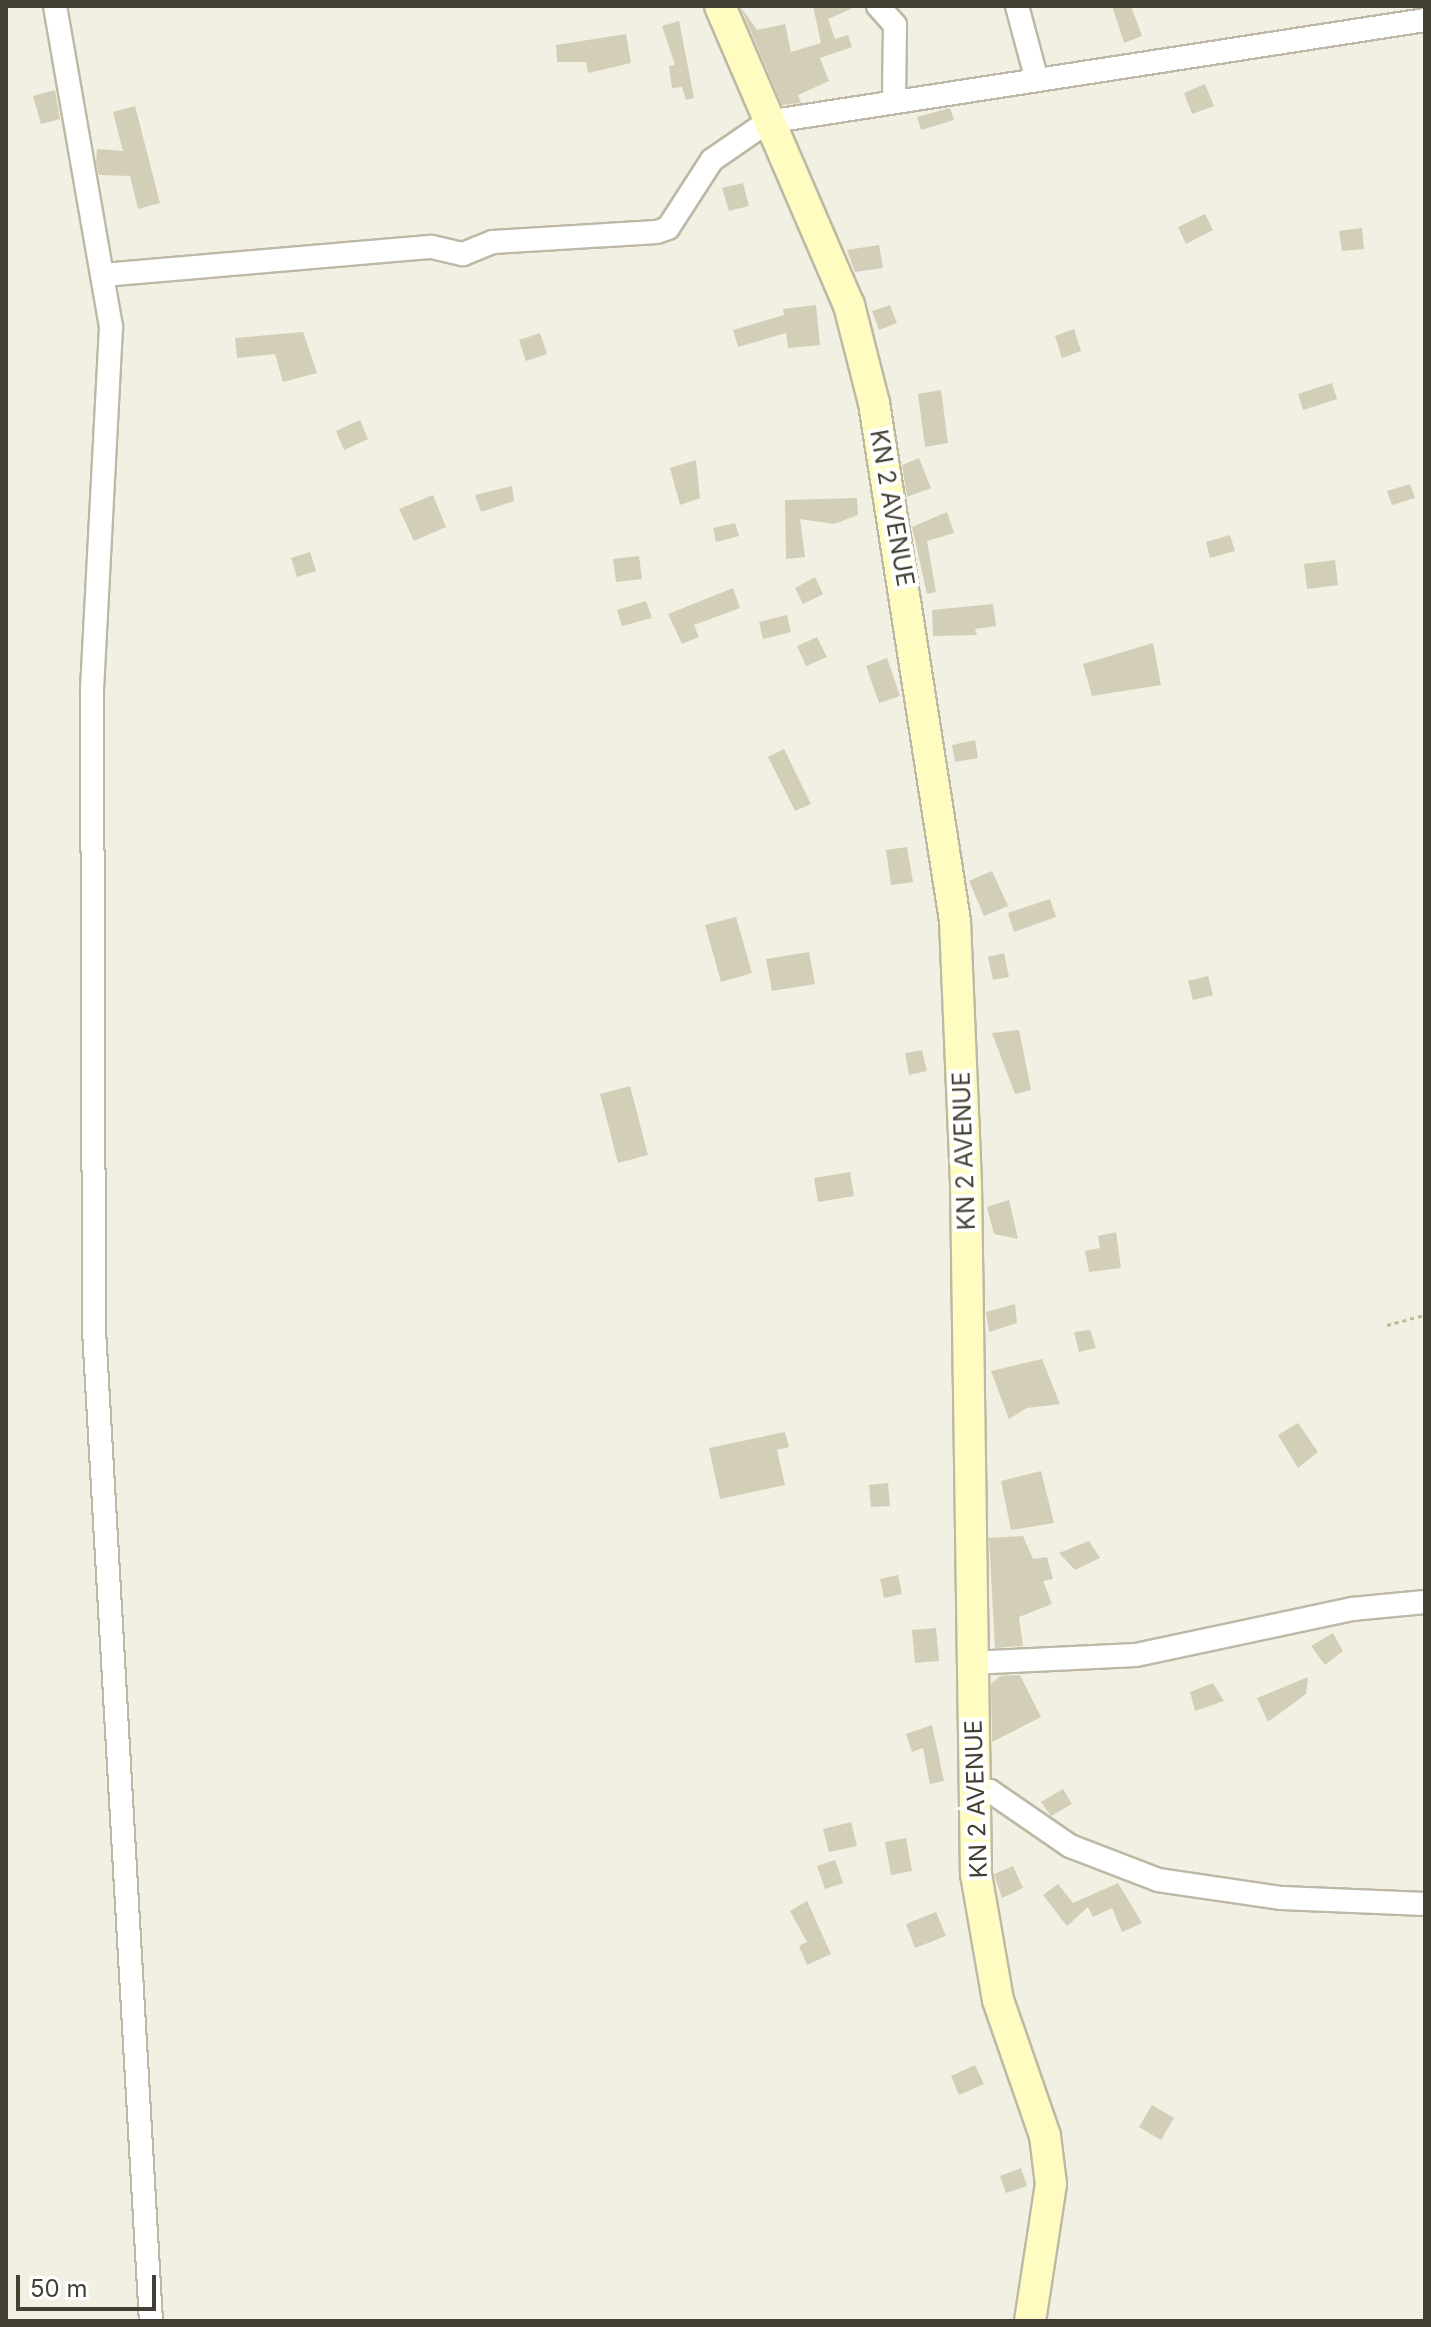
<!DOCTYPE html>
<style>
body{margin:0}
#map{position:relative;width:1431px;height:2327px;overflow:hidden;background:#f1f0e3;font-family:Inter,sans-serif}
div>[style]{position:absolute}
.building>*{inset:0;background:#d3ceb8}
.path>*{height:3px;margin-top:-1.5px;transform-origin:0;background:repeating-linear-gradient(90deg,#beb897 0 4px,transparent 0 8px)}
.roads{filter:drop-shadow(2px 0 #bdb9a6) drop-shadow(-2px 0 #bdb9a6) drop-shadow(0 2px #bdb9a6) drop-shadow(0 -2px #bdb9a6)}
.street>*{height:22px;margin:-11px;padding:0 11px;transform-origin:11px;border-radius:11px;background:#fff}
.secondary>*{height:30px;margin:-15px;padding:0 15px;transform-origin:15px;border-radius:15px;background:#fefcc0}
span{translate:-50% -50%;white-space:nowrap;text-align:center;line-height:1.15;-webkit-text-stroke:8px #fff;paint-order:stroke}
.street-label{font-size:24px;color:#434033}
.frame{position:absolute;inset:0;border:8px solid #434033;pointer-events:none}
.scale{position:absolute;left:16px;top:2275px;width:140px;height:36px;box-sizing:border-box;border:4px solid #434033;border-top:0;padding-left:10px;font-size:24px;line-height:28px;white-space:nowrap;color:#434033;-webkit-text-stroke:6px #fff;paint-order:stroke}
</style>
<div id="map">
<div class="building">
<div style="clip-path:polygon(740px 6px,757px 30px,785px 24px,791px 52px,821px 43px,813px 6px,857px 6px,828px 19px,835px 39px,848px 35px,852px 47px,820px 58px,829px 81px,798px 95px,801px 103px,782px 105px)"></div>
<div style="clip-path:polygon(1112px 6px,1131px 6px,1142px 36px,1124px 43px)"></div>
<div style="clip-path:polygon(679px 21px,694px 98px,686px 100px,682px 87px,672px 88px,669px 66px,675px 65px,662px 26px)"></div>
<div style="clip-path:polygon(626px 34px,631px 63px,588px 73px,586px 62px,557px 62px,556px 45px)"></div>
<div style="clip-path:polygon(1205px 84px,1214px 106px,1192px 114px,1184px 93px)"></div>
<div style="clip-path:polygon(55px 90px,60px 119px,41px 124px,33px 96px)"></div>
<div style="clip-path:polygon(135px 106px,160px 203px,138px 209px,130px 176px,99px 175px,96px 162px,97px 149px,123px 151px,113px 112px)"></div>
<div style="clip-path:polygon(950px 108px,954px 120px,921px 130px,917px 117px)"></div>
<div style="clip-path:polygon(743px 183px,749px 206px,729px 211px,722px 188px)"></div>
<div style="clip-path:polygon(1205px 214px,1213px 230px,1186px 244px,1178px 227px)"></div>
<div style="clip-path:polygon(1362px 228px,1364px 249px,1342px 251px,1339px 231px)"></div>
<div style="clip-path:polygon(879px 245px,883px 268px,855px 272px,847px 250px)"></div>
<div style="clip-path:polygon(816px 305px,820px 345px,788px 348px,786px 333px,738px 347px,733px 330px,784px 315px,783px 309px)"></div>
<div style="clip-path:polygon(890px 305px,897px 323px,879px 330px,872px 311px)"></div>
<div style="clip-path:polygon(1074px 329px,1081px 351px,1062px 358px,1055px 336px)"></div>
<div style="clip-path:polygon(303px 332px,317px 373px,283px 382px,275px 354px,237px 358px,235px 338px)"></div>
<div style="clip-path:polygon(540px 333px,547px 354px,526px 361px,519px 340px)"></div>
<div style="clip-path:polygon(1332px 383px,1337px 399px,1303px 410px,1298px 394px)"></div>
<div style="clip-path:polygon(941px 390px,948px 443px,925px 447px,918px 394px)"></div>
<div style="clip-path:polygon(360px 420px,368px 439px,344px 450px,336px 431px)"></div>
<div style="clip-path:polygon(919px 458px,931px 488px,907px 497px,902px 465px)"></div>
<div style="clip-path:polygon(696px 460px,700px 498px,680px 505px,670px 468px)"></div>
<div style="clip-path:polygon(1410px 484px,1415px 498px,1392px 505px,1387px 491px)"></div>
<div style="clip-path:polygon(512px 486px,514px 501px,481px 512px,475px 495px)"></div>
<div style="clip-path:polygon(433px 495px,446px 527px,414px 541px,399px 509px)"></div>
<div style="clip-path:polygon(857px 498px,858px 515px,834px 524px,800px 519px,805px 557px,786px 559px,785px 500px)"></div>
<div style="clip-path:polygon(947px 512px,954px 533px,927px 541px,936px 592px,927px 594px,912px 527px)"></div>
<div style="clip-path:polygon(735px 523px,739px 536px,716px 542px,713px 528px)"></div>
<div style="clip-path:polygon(1230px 535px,1235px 551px,1210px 558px,1206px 542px)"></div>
<div style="clip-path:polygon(310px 552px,316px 571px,297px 577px,291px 558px)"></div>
<div style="clip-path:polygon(639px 556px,642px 579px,616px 582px,613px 559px)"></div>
<div style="clip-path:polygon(1335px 560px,1338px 585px,1307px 589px,1304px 564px)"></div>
<div style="clip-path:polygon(815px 577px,823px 594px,803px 604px,795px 588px)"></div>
<div style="clip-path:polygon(733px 588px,740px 608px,694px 625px,699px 637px,682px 644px,668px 614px)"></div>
<div style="clip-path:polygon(646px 601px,652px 618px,622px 626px,617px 610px)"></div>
<div style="clip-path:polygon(993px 604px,996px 626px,975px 629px,977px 635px,933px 636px,932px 610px)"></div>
<div style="clip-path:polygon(787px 615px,791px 632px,763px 639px,759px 622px)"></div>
<div style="clip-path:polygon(817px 637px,827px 657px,806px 666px,797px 646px)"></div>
<div style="clip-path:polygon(1153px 643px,1161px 685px,1092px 696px,1083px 664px)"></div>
<div style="clip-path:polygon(887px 658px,900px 696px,879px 703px,866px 666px)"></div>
<div style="clip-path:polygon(975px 740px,978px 758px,955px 762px,952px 745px)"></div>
<div style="clip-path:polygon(784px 749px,811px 804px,795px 811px,768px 757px)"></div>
<div style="clip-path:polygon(907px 847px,913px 882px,891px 885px,886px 850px)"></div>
<div style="clip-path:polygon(992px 871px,1008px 906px,984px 916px,969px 881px)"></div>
<div style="clip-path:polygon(1050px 899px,1056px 917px,1014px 932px,1008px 913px)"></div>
<div style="clip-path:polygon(736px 917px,752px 973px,721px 982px,705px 925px)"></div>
<div style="clip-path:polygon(809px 952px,815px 984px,772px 991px,766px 959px)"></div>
<div style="clip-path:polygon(1004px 953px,1009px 977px,993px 980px,988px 957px)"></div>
<div style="clip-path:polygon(1208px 976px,1213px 995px,1193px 1000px,1188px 981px)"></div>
<div style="clip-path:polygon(1019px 1030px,1031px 1090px,1015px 1094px,992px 1033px)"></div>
<div style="clip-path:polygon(922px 1050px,927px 1071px,909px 1075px,905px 1053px)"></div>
<div style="clip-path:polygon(630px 1086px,648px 1155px,618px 1163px,600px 1094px)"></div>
<div style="clip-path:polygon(850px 1172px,854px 1196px,818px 1202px,814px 1178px)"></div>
<div style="clip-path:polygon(1009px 1200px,1018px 1239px,994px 1234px,987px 1207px)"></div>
<div style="clip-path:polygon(1116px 1232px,1121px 1268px,1089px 1272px,1085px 1251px,1100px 1248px,1098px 1236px)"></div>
<div style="clip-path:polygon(1015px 1304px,1017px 1323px,989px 1332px,986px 1312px)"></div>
<div style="clip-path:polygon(1090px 1330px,1096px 1348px,1079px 1352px,1074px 1332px)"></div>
<div style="clip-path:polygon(1042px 1359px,1060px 1404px,1027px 1408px,1009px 1419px,991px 1371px)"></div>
<div style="clip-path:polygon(1298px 1423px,1318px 1452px,1298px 1468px,1278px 1435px)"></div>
<div style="clip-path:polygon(785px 1432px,789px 1447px,777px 1450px,785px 1485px,720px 1499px,709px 1448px)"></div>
<div style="clip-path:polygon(1041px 1471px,1054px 1523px,1011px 1530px,1001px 1481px)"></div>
<div style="clip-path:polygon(888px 1483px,890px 1506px,871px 1507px,869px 1485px)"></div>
<div style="clip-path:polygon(1023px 1536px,1033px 1559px,1047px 1557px,1053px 1579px,1043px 1581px,1052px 1604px,1019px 1617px,1023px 1646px,995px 1648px,989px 1538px)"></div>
<div style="clip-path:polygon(1089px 1541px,1100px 1558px,1075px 1570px,1059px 1553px)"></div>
<div style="clip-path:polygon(898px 1575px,902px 1594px,884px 1598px,880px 1579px)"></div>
<div style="clip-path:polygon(936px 1628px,939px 1661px,915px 1663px,912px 1630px)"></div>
<div style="clip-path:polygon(1333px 1633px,1343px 1651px,1325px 1665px,1311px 1646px)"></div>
<div style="clip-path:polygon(1020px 1675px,1041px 1717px,992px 1742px,991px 1684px,1000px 1676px)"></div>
<div style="clip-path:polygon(1308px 1677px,1306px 1694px,1268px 1722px,1257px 1698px)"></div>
<div style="clip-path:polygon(1213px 1683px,1224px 1701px,1195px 1711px,1190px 1692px)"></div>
<div style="clip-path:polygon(932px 1725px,944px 1781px,930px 1784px,923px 1748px,912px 1752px,906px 1734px)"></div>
<div style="clip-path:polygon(1063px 1789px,1072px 1804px,1051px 1816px,1041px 1802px)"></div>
<div style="clip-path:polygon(851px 1822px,857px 1846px,829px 1852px,823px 1829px)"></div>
<div style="clip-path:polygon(906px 1838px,912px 1871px,891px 1875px,885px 1842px)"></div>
<div style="clip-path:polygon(835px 1860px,843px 1883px,825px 1889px,817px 1866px)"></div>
<div style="clip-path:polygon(1013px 1866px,1023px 1888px,1002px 1898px,994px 1874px)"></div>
<div style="clip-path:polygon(1118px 1883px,1142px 1923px,1122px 1932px,1112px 1908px,1093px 1917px,1088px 1907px,1067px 1926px,1043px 1895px,1058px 1884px,1073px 1903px)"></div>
<div style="clip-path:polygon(807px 1901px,831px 1954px,807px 1965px,799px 1946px,807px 1942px,790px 1911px)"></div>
<div style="clip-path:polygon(936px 1912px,946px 1936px,915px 1948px,906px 1924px)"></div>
<div style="clip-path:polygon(975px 2065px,984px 2084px,959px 2095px,951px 2076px)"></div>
<div style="clip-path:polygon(1152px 2105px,1174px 2118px,1161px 2140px,1139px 2127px)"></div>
<div style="clip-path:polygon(1021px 2168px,1027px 2186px,1006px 2193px,1000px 2176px)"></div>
</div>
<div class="path">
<div style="left:1387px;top:1325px;width:39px;rotate:-15deg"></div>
</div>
<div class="roads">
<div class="street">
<div style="left:55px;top:6px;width:326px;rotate:80.1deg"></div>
<div style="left:111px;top:327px;width:361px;rotate:93deg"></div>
<div style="left:92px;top:688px;width:642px;rotate:89.82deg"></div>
<div style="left:94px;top:1330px;width:993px;rotate:86.71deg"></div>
<div style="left:878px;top:6px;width:25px;rotate:48deg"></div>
<div style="left:895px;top:25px;width:76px;rotate:90.8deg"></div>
<div style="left:1017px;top:6px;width:73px;rotate:75deg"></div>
<div style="left:103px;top:275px;width:330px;rotate:-4.9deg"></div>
<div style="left:432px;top:247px;width:32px;rotate:13deg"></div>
<div style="left:463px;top:254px;width:32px;rotate:-22deg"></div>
<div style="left:493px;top:242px;width:164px;rotate:-3.5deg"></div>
<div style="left:657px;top:232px;width:12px;rotate:-20deg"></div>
<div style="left:668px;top:228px;width:81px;rotate:-57.1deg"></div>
<div style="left:712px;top:160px;width:67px;rotate:-34.6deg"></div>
<div style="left:767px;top:122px;width:666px;rotate:-8.81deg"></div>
<div style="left:970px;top:1663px;width:166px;rotate:-2.8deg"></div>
<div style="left:1136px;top:1655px;width:221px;rotate:-12deg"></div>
<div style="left:1352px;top:1609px;width:73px;rotate:-5.5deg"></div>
<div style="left:975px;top:1792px;width:15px;rotate:-4deg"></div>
<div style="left:990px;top:1791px;width:97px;rotate:34.5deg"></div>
<div style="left:1070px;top:1846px;width:94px;rotate:21.1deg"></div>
<div style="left:1158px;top:1880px;width:125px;rotate:8.3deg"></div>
<div style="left:1282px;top:1898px;width:143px;rotate:2.4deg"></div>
</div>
<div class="secondary">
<div style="left:720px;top:6px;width:326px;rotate:66.7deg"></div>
<div style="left:849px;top:305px;width:101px;rotate:75.7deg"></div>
<div style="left:874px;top:403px;width:524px;rotate:81.11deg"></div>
<div style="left:955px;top:921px;width:264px;rotate:87.6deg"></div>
<div style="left:966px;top:1185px;width:689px;rotate:89.17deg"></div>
<div style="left:976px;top:1874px;width:128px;rotate:80.1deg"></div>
<div style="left:998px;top:2000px;width:144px;rotate:70.9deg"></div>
<div style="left:1045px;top:2136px;width:48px;rotate:82.9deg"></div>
<div style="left:1051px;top:2184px;width:139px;rotate:98.7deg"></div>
</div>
</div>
<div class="street-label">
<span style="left:892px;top:508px;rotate:80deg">KN 2 AVENUE</span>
<span style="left:964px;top:1151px;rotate:-92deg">KN 2 AVENUE</span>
<span style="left:976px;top:1799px;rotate:-92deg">KN 2 AVENUE</span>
</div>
<div class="frame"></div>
<div class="scale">50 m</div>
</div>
